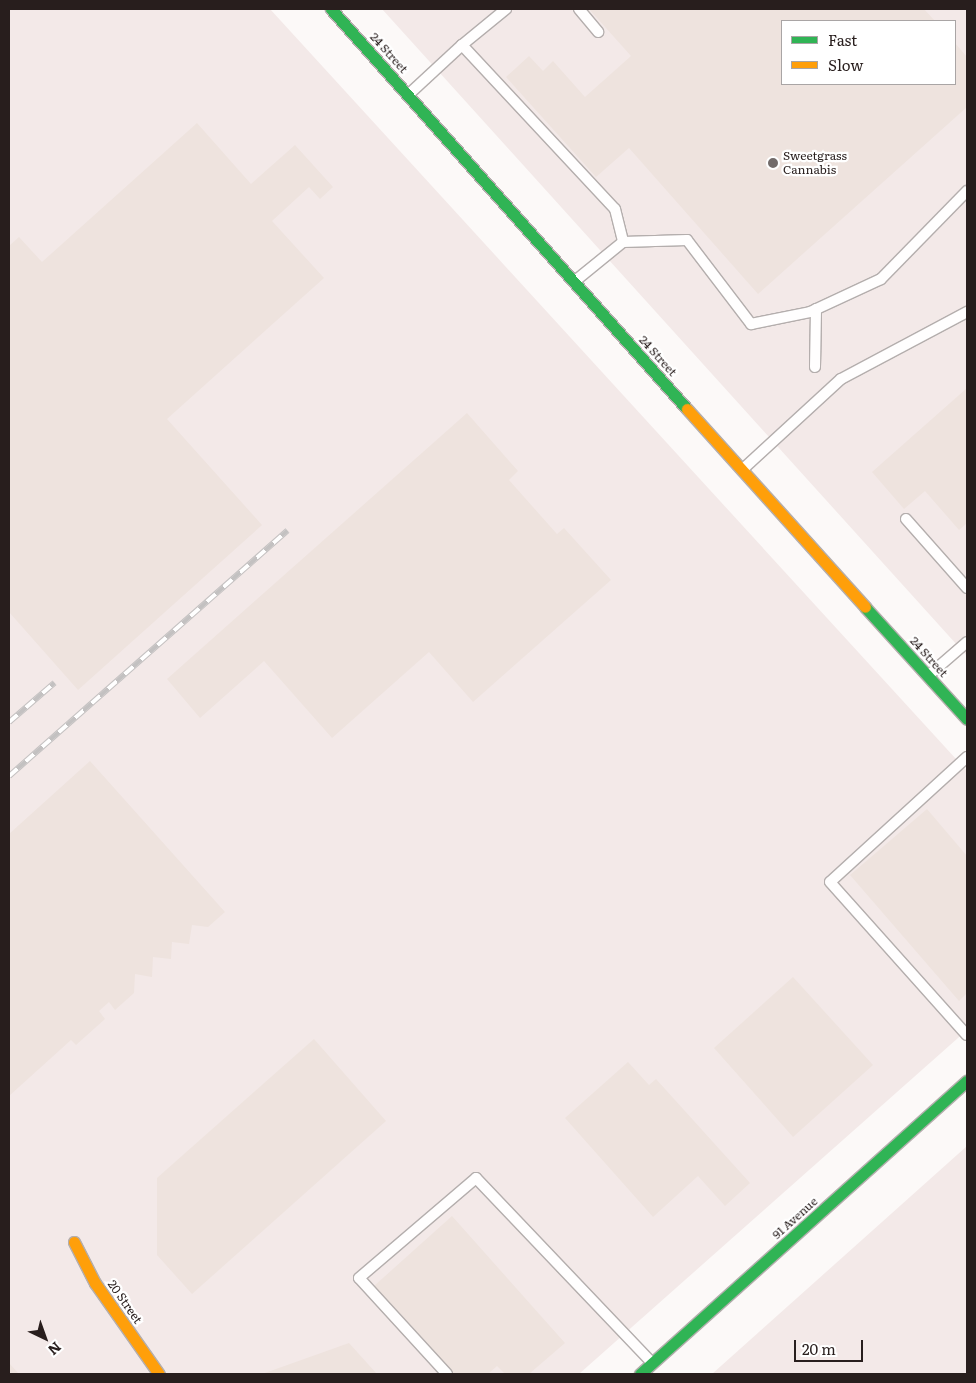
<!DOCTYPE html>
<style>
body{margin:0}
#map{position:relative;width:976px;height:1383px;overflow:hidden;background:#fcf9f8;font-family:Literata,serif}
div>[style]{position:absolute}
.built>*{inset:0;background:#f3e9e8}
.building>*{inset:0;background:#eee3de}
.roads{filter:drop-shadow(1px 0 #b4aead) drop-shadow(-1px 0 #b4aead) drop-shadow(0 1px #b4aead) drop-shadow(0 -1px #b4aead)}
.lane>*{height:10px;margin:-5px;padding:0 5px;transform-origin:5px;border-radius:5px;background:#fffefe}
.fast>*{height:11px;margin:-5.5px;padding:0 5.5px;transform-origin:5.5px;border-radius:5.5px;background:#30b455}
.slow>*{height:11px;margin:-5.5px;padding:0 5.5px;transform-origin:5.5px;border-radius:5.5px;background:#ff9f0a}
.rail>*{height:5.5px;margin-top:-2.75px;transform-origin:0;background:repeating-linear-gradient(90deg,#fff 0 11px,#c3c1c1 0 22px);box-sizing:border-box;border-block:1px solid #c3c1c1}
.dots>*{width:14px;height:14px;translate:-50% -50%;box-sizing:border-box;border:2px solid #fff;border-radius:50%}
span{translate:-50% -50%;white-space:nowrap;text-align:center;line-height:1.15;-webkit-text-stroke:4.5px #fff;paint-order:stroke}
.street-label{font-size:12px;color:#281e1d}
.poi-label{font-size:12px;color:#281e1d}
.left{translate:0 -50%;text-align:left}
.frame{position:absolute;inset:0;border:10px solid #281e1d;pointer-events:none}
.legend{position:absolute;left:781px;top:20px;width:175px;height:65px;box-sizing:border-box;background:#fff;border:1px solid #a9a5a5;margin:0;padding:6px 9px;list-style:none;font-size:15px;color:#281e1d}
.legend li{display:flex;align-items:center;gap:10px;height:25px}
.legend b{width:25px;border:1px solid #a9a5a5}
.north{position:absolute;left:20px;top:1313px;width:50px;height:50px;-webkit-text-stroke:4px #fff;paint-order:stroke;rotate:138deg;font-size:14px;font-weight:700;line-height:20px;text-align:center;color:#281e1d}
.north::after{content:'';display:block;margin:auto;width:18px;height:22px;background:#281e1d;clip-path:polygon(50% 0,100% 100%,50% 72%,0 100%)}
.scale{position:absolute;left:794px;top:1340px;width:69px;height:22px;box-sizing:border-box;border:2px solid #281e1d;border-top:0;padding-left:6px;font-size:15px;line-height:18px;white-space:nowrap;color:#281e1d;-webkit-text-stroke:4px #fff;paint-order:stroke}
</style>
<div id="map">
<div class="built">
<div style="clip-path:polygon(9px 9px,270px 9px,967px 771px,967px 1030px,579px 1374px,9px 1374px)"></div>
<div style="clip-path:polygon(evenodd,382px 9px,967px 9px,967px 656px,382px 9px,782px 21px,955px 21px,955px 84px,782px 84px,782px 21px)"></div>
<div style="clip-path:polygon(967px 1146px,967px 1374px,712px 1374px)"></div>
</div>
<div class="building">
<div style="clip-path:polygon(589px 9px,924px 9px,935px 21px,782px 21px,782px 84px,955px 84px,955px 43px,967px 57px,967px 107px,758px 294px,629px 148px,596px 177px,506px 77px,529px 56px,543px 71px,553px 61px,585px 97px,631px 56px)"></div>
<div style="clip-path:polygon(197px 123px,251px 184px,295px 145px,333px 187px,320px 199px,309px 187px,272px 221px,324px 278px,167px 419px,262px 525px,78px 690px,9px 612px,9px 246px,19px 237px,42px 262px)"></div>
<div style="clip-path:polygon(967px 388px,967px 523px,959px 530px,925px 491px,904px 509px,872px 472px)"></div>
<div style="clip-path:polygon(467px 413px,518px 471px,509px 480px,557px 534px,564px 528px,611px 580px,473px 702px,429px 652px,332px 738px,264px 661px,200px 718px,167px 679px)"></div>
<div style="clip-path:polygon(90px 761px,225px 912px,208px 927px,192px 925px,189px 944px,172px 942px,171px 959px,153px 957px,152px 977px,135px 974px,134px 993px,115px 1010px,109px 1002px,99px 1011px,105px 1019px,76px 1045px,71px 1040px,9px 1096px,9px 834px)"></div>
<div style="clip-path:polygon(927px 809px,967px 856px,967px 993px,959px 1001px,850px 875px)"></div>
<div style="clip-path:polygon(793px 977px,873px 1065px,793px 1137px,714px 1048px)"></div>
<div style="clip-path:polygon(314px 1039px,386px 1121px,192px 1294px,157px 1255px,157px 1178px)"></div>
<div style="clip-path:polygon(628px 1062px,649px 1085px,656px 1079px,750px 1183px,725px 1206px,698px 1176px,653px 1217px,565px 1118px)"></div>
<div style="clip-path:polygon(452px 1216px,565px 1343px,529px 1374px,505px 1374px,497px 1366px,488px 1374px,453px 1374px,374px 1286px)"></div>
<div style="clip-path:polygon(349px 1343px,377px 1374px,262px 1374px)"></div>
<div style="clip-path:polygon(9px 1363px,19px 1374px,9px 1374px)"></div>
</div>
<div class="roads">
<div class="lane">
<div style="left:579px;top:9px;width:30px;rotate:50deg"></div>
<div style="left:462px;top:45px;width:57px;rotate:-39.3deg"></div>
<div style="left:408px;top:95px;width:74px;rotate:-42.8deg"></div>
<div style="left:462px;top:45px;width:224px;rotate:47deg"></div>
<div style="left:615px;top:209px;width:34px;rotate:76deg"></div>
<div style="left:575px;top:281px;width:62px;rotate:-39.1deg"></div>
<div style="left:623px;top:242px;width:64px;rotate:-1.8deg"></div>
<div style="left:687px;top:240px;width:106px;rotate:52.7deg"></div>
<div style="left:751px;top:324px;width:60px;rotate:-11.5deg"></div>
<div style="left:810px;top:312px;width:78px;rotate:-24.9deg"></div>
<div style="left:881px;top:279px;width:123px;rotate:-45.7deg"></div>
<div style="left:815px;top:367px;width:58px;rotate:-89deg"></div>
<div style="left:743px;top:469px;width:133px;rotate:-42.6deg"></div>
<div style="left:841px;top:379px;width:143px;rotate:-28deg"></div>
<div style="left:906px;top:519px;width:92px;rotate:48.5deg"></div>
<div style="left:929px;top:675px;width:50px;rotate:-41deg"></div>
<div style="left:967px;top:757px;width:185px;rotate:137.6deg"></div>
<div style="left:830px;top:882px;width:205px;rotate:48.2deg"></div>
<div style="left:447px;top:1374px;width:130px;rotate:-132.5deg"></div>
<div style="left:359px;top:1278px;width:154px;rotate:-40.5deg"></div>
<div style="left:476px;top:1178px;width:255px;rotate:46.4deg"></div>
</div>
<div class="fast">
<div style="left:331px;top:9px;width:535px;rotate:48.33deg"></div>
<div style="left:865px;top:607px;width:151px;rotate:47.7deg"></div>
<div style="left:640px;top:1374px;width:439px;rotate:-41.9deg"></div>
</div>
<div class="slow">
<div style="left:687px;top:409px;width:266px;rotate:48deg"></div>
<div style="left:74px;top:1242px;width:46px;rotate:62.9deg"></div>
<div style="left:95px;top:1283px;width:111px;rotate:54.9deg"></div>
</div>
</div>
<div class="rail">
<div style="left:9px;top:722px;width:60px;rotate:-40.9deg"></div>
<div style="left:9px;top:776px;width:371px;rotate:-41.4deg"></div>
</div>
<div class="dots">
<div style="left:773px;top:163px;background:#726b6a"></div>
</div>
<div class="street-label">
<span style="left:389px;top:53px;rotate:48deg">24 Street</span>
<span style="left:658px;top:356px;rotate:48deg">24 Street</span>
<span style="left:929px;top:657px;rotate:48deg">24 Street</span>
<span style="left:795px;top:1218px;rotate:-42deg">91 Avenue</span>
<span style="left:125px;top:1302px;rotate:55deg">20 Street</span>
</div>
<div class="poi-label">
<span class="left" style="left:783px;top:163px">Sweetgrass<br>Cannabis</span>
</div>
<div class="frame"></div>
<ul class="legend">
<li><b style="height:6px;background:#30b455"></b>Fast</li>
<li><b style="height:6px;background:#ff9f0a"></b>Slow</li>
</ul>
<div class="north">N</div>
<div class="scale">20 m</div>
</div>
